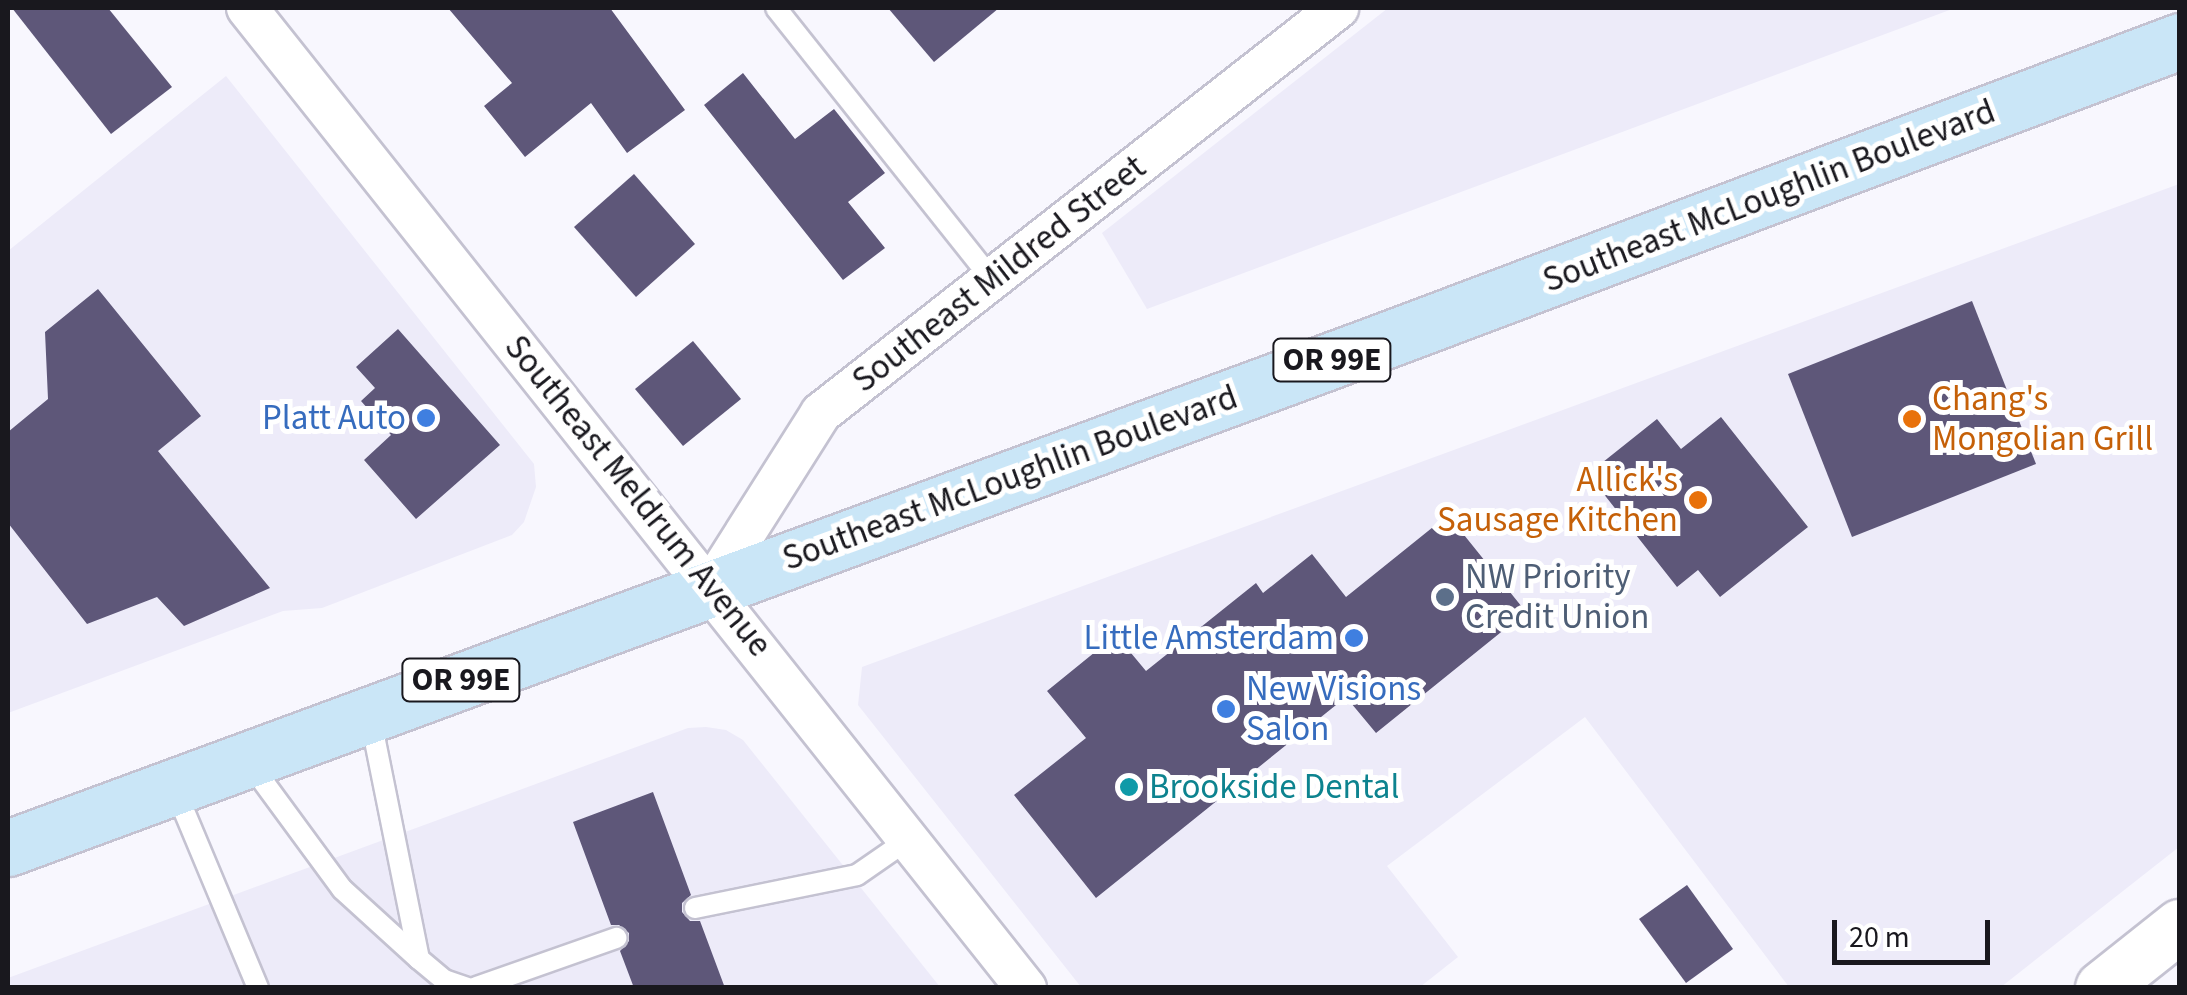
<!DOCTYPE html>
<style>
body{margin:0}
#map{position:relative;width:2187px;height:995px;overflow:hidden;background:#f8f7fe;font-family:"Source Sans 3",sans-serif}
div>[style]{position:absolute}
.built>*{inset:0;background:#edebf9}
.building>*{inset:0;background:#5e5779}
.roads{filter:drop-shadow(2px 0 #c4c2d1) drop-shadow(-2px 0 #c4c2d1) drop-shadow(0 2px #c4c2d1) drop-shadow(0 -2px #c4c2d1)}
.service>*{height:20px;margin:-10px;padding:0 10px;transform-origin:10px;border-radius:10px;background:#fff}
.minor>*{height:40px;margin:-20px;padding:0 20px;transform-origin:20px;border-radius:20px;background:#fff}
.tertiary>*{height:52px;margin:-26px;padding:0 26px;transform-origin:26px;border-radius:26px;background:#fff}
.primary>*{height:55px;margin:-27.5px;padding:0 27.5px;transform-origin:27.5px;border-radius:27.5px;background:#cae6f7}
.dots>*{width:28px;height:28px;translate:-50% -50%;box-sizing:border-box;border:5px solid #fff;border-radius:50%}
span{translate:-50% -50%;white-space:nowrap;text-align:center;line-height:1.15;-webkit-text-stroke:10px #fff;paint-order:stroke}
.shield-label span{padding:2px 8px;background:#fff;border:2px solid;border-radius:8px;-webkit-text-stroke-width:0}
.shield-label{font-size:32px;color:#19181e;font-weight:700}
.street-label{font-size:35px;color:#19181e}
.food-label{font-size:35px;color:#c56008}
.left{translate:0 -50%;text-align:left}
.right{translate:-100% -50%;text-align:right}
.shop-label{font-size:35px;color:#366cbe}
.service-label{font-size:35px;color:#4e5e75}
.culture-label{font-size:35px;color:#0d838f}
.frame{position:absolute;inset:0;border:10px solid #19181e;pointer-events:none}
.scale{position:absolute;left:1832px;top:920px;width:158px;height:45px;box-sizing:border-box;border:5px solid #19181e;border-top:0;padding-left:12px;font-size:30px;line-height:35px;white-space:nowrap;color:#19181e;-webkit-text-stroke:8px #fff;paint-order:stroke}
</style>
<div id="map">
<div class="built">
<div style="clip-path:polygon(1388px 8px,1955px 8px,1147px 309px,1102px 233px)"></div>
<div style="clip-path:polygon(226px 76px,534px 464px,536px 487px,524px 522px,512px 535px,322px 608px,283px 611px,8px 713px,8px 251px)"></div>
<div style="clip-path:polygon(2179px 184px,2179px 847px,2001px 987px,1789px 987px,1585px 717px,1387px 866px,1458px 957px,1420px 987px,1081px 987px,858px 705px,862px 667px)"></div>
<div style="clip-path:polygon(706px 727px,726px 730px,743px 740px,940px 987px,8px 988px,8px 978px,688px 728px)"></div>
</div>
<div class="building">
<div style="clip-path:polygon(12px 8px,108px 8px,172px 87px,111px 134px)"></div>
<div style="clip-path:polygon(448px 8px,610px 8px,685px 110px,627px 153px,591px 103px,525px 157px,484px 106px,512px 83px)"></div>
<div style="clip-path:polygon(888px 8px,999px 8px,934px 62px)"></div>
<div style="clip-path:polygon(743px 73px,795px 139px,834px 109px,885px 173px,848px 202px,885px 248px,843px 280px,704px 105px)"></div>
<div style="clip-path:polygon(634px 174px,695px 244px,636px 297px,574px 227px)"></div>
<div style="clip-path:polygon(98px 289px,201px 416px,158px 451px,270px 588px,184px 626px,157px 597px,87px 624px,8px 523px,8px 432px,48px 399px,45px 332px)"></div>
<div style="clip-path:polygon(1972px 301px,2036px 464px,1852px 537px,1788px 374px)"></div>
<div style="clip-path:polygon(398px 329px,500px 445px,416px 519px,364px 460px,391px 435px,361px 401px,375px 388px,356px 367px)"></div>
<div style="clip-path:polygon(693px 341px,741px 399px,683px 446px,635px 389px)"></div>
<div style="clip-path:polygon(1721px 417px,1808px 527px,1720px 597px,1698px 570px,1677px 587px,1588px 474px,1657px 419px,1681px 449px)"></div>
<div style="clip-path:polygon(1448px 515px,1526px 612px,1376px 733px,1346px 697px,1096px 898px,1014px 795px,1086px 738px,1047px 691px,1116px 635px,1146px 671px,1256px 583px,1263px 593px,1312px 554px,1346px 597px)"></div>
<div style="clip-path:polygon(653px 792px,691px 895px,682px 903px,682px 912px,690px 921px,700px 921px,725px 988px,634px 988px,620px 951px,629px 941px,629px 933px,619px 925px,611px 925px,573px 822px)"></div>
<div style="clip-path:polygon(1687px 885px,1733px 949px,1686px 983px,1639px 919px)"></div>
</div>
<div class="roads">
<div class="service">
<div style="left:776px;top:8px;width:347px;rotate:51.5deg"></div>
<div style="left:248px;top:761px;width:159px;rotate:53.7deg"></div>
<div style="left:342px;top:889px;width:104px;rotate:42.3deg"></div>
<div style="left:419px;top:959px;width:247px;rotate:-101.4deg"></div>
<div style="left:174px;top:787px;width:218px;rotate:67.3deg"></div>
<div style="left:695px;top:908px;width:165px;rotate:-11.5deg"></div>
<div style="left:857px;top:875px;width:63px;rotate:-34.7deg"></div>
<div style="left:419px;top:959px;width:33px;rotate:40deg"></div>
<div style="left:444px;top:980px;width:24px;rotate:19deg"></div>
<div style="left:474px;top:988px;width:151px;rotate:-19.4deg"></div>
</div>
<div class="minor">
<div style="left:247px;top:8px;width:1252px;rotate:51.52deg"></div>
<div style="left:711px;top:587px;width:206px;rotate:-57.7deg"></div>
<div style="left:821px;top:413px;width:657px;rotate:-38.07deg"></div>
</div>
<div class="tertiary">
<div style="left:2102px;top:988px;width:100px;rotate:-38.5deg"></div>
</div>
<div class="primary">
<div style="left:8px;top:848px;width:1463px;rotate:-20.23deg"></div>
<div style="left:1381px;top:342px;width:854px;rotate:-20.64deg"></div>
</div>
</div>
<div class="dots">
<div style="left:426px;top:418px;background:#3f7fe0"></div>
<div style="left:1912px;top:419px;background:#e8710a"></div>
<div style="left:1698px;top:500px;background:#e8710a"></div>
<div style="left:1445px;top:597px;background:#5c6f8a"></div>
<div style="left:1354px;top:638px;background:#3f7fe0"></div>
<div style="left:1226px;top:709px;background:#3f7fe0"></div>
<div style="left:1129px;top:787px;background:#0f9aa8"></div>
</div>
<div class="shield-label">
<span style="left:1332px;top:360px">OR 99E</span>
<span style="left:461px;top:680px">OR 99E</span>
</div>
<div class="street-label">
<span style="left:1769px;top:196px;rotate:-21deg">Southeast McLoughlin Boulevard</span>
<span style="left:999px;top:274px;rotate:-38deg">Southeast Mildred Street</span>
<span style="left:1010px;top:478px;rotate:-20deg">Southeast McLoughlin Boulevard</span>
<span style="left:638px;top:496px;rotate:51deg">Southeast Meldrum Avenue</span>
</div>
<div class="food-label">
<span class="left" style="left:1932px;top:419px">Chang's<br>Mongolian Grill</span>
<span class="right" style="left:1678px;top:500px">Allick's<br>Sausage Kitchen</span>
</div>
<div class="shop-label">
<span class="right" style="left:406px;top:418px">Platt Auto</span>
<span class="right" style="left:1334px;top:638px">Little Amsterdam</span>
<span class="left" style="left:1246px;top:709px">New Visions<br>Salon</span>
</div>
<div class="service-label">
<span class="left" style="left:1465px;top:597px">NW Priority<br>Credit Union</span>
</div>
<div class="culture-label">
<span class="left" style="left:1149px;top:787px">Brookside Dental</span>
</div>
<div class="frame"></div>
<div class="scale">20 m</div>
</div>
